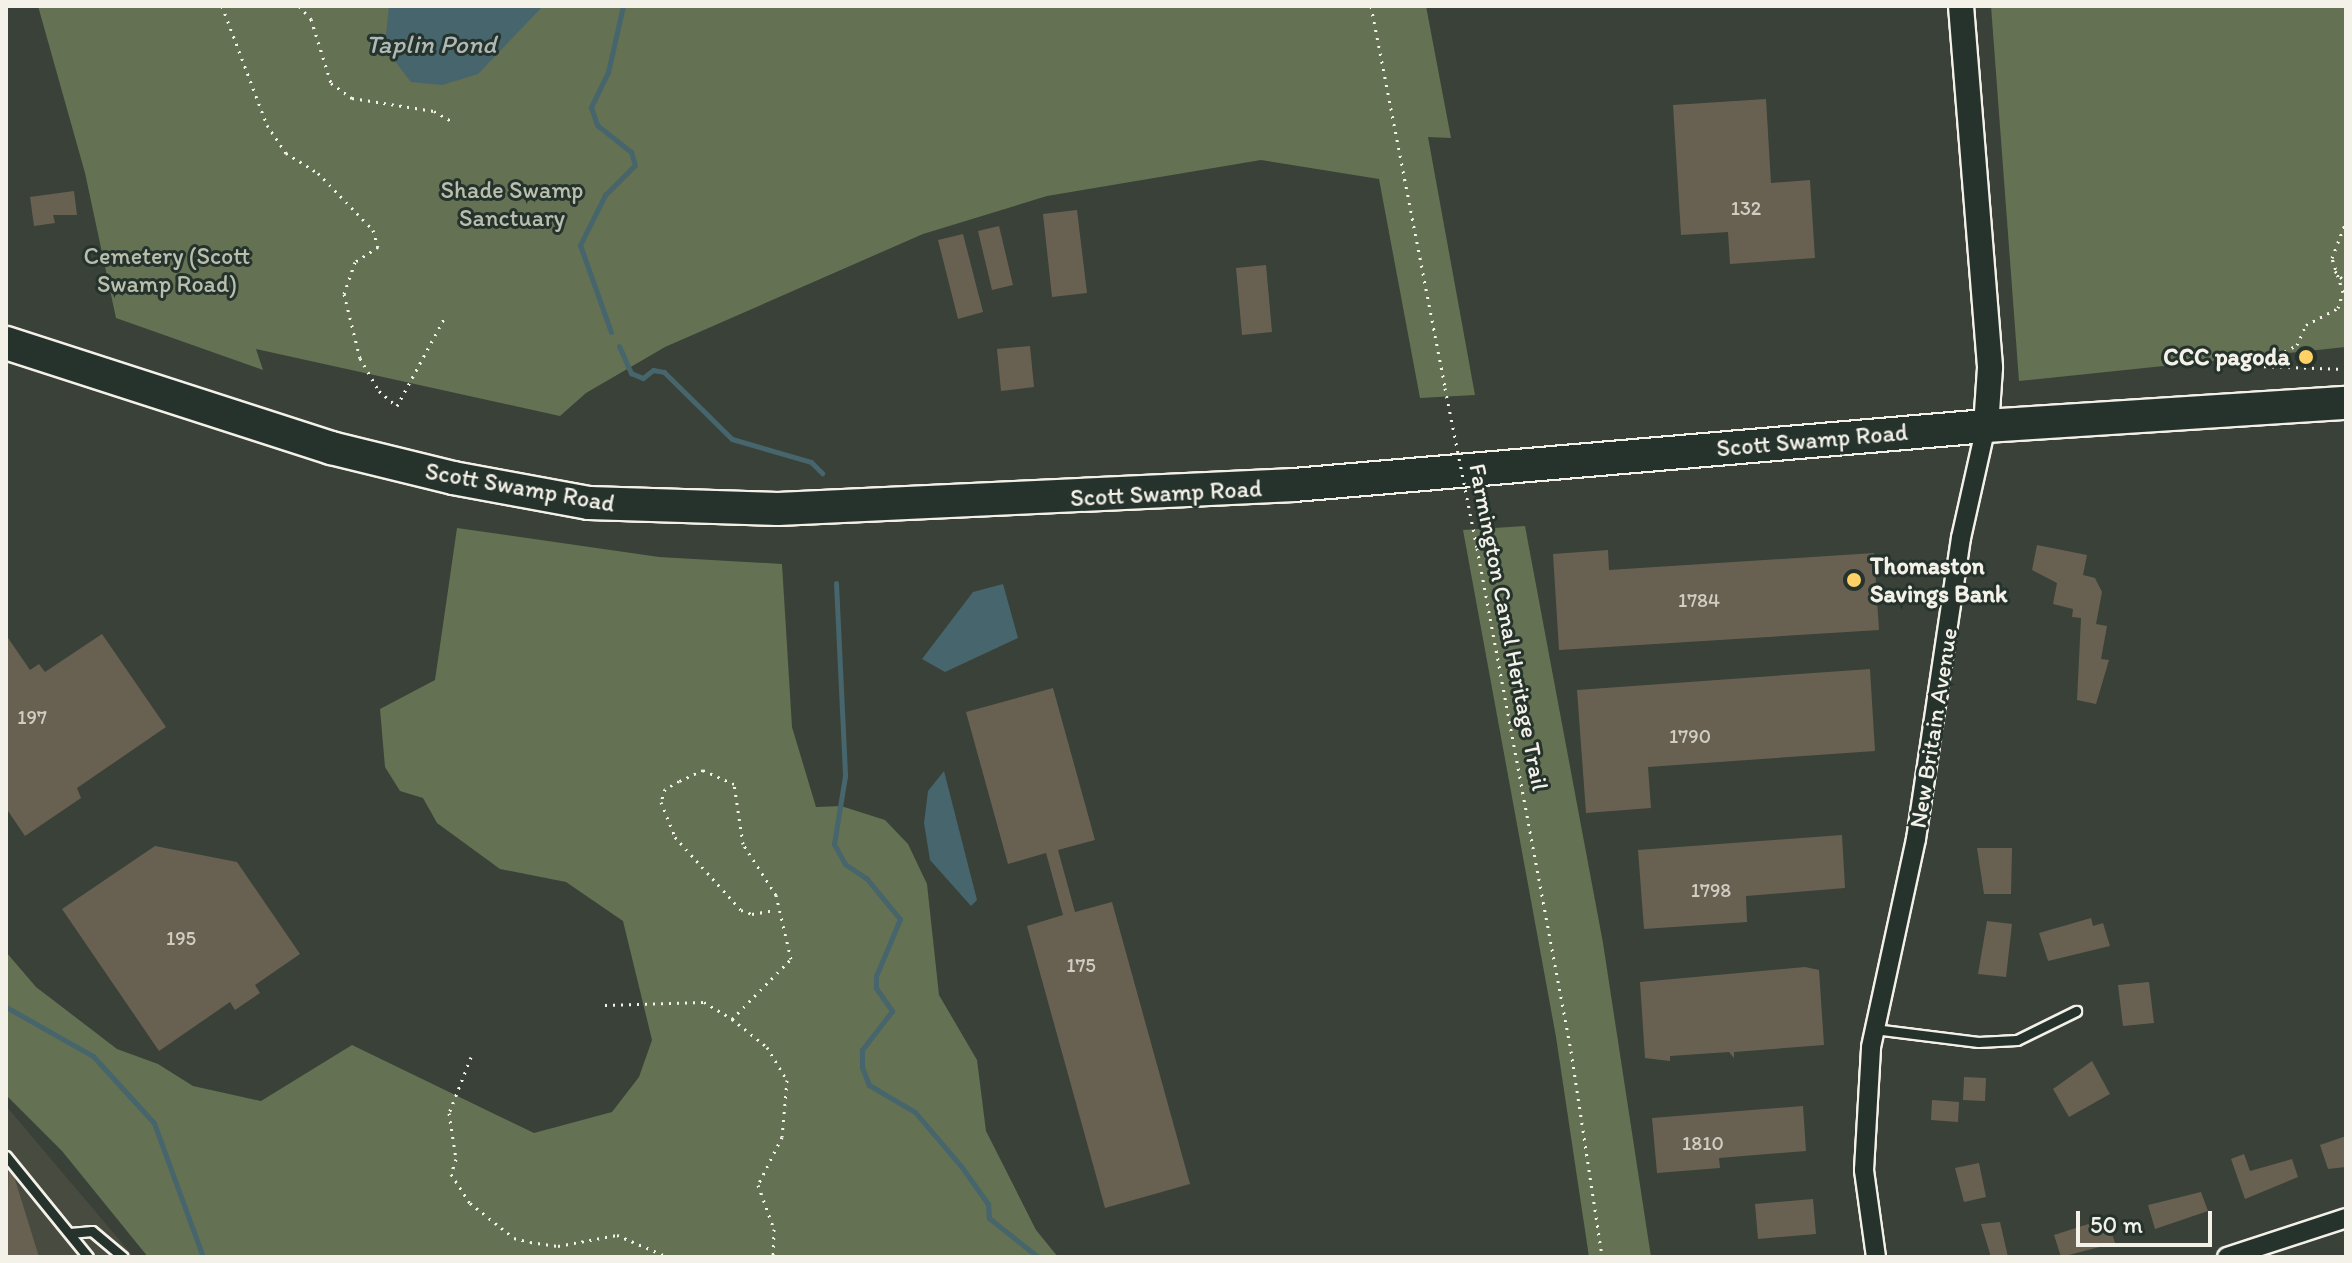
<!DOCTYPE html>
<style>
body{margin:0}
#map{position:relative;width:2352px;height:1263px;overflow:hidden;background:#3a4138;font-family:Itim,sans-serif}
div>[style]{position:absolute}
.built>*{inset:0;background:#484b40}
.green>*{inset:0;background:#647152}
.water>*{inset:0;background:#46656c}
.stream>*{height:5px;margin:-2.5px;padding:0 2.5px;transform-origin:2.5px;border-radius:2.5px;background:#46656c}
.building>*{inset:0;background:#686151}
.path>*{height:3px;margin-top:-1.5px;transform-origin:0;background:repeating-linear-gradient(90deg,#f4f1e8 0 2px,transparent 0 8px)}
.roads{filter:drop-shadow(2px 0 #f4f1e8) drop-shadow(-2px 0 #f4f1e8) drop-shadow(0 2px #f4f1e8) drop-shadow(0 -2px #f4f1e8)}
.lane>*{height:9px;margin:-4.5px;padding:0 4.5px;transform-origin:4.5px;border-radius:4.5px;background:#26332d}
.street>*{height:18px;margin:-9px;padding:0 9px;transform-origin:9px;border-radius:9px;background:#26332d}
.secondary>*{height:24px;margin:-12px;padding:0 12px;transform-origin:12px;border-radius:12px;background:#26332d}
.highway>*{height:32px;margin:-16px;padding:0 16px;transform-origin:16px;border-radius:16px;background:#26332d}
.path-bridge>*{height:3px;margin-top:-1.5px;transform-origin:0;background:repeating-linear-gradient(90deg,#f4f1e8 0 2px,transparent 0 8px)}
.dots>*{width:22px;height:22px;translate:-50% -50%;box-sizing:border-box;border:4px solid #26332d;border-radius:50%}
span{translate:-50% -50%;white-space:nowrap;text-align:center;line-height:1.15;-webkit-text-stroke:6px #26332d;paint-order:stroke}
.number-label{font-size:20px;color:#d1cdc2}
.number-label span{-webkit-text-stroke-width:0}
.park-label{font-size:24px;color:#babeac}
.poi-label{font-size:24px;color:#f4f1e8;font-weight:700}
.right{translate:-100% -50%;text-align:right}
.left{translate:0 -50%;text-align:left}
.street-label{font-size:24px;color:#f4f1e8}
.water-label{font-size:26px;color:#aeb9b6;font-style:italic}
.frame{position:absolute;inset:0;border:8px solid #f4f1e8;pointer-events:none}
.scale{position:absolute;left:2076px;top:1211px;width:136px;height:36px;box-sizing:border-box;border:4px solid #f4f1e8;border-top:0;padding-left:10px;font-size:24px;line-height:28px;white-space:nowrap;color:#f4f1e8;-webkit-text-stroke:6px #26332d;paint-order:stroke}
</style>
<div id="map">
<div class="built">
<div style="clip-path:polygon(6px 1106px,134px 1257px,6px 1257px)"></div>
</div>
<div class="green">
<div style="clip-path:polygon(38px 6px,1426px 6px,1451px 138px,1428px 137px,1475px 395px,1420px 398px,1379px 179px,1261px 160px,1047px 196px,923px 234px,665px 347px,586px 393px,560px 416px,256px 349px,263px 370px,116px 318px,85px 173px)"></div>
<div style="clip-path:polygon(1991px 6px,2346px 6px,2346px 347px,2019px 381px)"></div>
<div style="clip-path:polygon(1525px 526px,1603px 943px,1651px 1257px,1589px 1257px,1556px 1037px,1463px 530px)"></div>
<div style="clip-path:polygon(457px 528px,659px 557px,782px 564px,792px 727px,816px 807px,841px 806px,885px 820px,908px 844px,927px 884px,939px 995px,977px 1060px,986px 1131px,1036px 1230px,1058px 1257px,148px 1257px,62px 1151px,6px 1095px,6px 952px,36px 987px,117px 1049px,158px 1064px,193px 1086px,261px 1101px,352px 1045px,534px 1133px,612px 1112px,639px 1077px,652px 1040px,623px 921px,566px 882px,500px 869px,437px 823px,423px 798px,400px 791px,385px 767px,380px 709px,435px 680px)"></div>
</div>
<div class="water">
<div style="clip-path:polygon(389px 6px,543px 6px,478px 74px,442px 85px,411px 82px,394px 60px,386px 34px)"></div>
<div style="clip-path:polygon(1003px 584px,1018px 638px,945px 672px,922px 659px,973px 592px)"></div>
<div style="clip-path:polygon(944px 771px,977px 900px,971px 906px,930px 860px,924px 823px,928px 791px)"></div>
</div>
<div class="stream">
<div style="left:611px;top:332px;width:92px;rotate:-109.6deg"></div>
<div style="left:580px;top:245px;width:56px;rotate:-63.4deg"></div>
<div style="left:605px;top:195px;width:42px;rotate:-45deg"></div>
<div style="left:635px;top:165px;width:14px;rotate:-107deg"></div>
<div style="left:631px;top:152px;width:43px;rotate:-141.5deg"></div>
<div style="left:597px;top:125px;width:19px;rotate:-108deg"></div>
<div style="left:591px;top:107px;width:39px;rotate:-64deg"></div>
<div style="left:608px;top:72px;width:68px;rotate:-77.2deg"></div>
<div style="left:619px;top:346px;width:30px;rotate:66deg"></div>
<div style="left:631px;top:373px;width:13px;rotate:23deg"></div>
<div style="left:643px;top:378px;width:13px;rotate:-39deg"></div>
<div style="left:653px;top:370px;width:11px;rotate:10deg"></div>
<div style="left:664px;top:372px;width:95px;rotate:44.6deg"></div>
<div style="left:732px;top:439px;width:82px;rotate:16.2deg"></div>
<div style="left:811px;top:462px;width:16px;rotate:45deg"></div>
<div style="left:836px;top:583px;width:193px;rotate:87.3deg"></div>
<div style="left:845px;top:776px;width:69px;rotate:99.2deg"></div>
<div style="left:834px;top:844px;width:23px;rotate:61deg"></div>
<div style="left:845px;top:864px;width:27px;rotate:34deg"></div>
<div style="left:867px;top:879px;width:52px;rotate:50.5deg"></div>
<div style="left:900px;top:919px;width:62px;rotate:112.8deg"></div>
<div style="left:876px;top:976px;width:12px;rotate:90deg"></div>
<div style="left:876px;top:988px;width:28px;rotate:55deg"></div>
<div style="left:892px;top:1011px;width:49px;rotate:127.6deg"></div>
<div style="left:862px;top:1050px;width:17px;rotate:90deg"></div>
<div style="left:862px;top:1067px;width:19px;rotate:69deg"></div>
<div style="left:869px;top:1085px;width:53px;rotate:30.4deg"></div>
<div style="left:915px;top:1112px;width:71px;rotate:49.6deg"></div>
<div style="left:961px;top:1166px;width:47px;rotate:54.6deg"></div>
<div style="left:988px;top:1204px;width:14px;rotate:86deg"></div>
<div style="left:989px;top:1218px;width:63px;rotate:38.5deg"></div>
<div style="left:6px;top:1007px;width:100px;rotate:29.4deg"></div>
<div style="left:93px;top:1056px;width:91px;rotate:47.7deg"></div>
<div style="left:154px;top:1123px;width:143px;rotate:69.9deg"></div>
</div>
<div class="building">
<div style="clip-path:polygon(1766px 99px,1771px 183px,1810px 180px,1815px 258px,1730px 264px,1728px 232px,1681px 235px,1673px 105px)"></div>
<div style="clip-path:polygon(74px 191px,77px 215px,53px 215px,55px 223px,34px 226px,30px 197px)"></div>
<div style="clip-path:polygon(1077px 210px,1087px 293px,1052px 297px,1043px 214px)"></div>
<div style="clip-path:polygon(999px 226px,1013px 285px,992px 290px,978px 231px)"></div>
<div style="clip-path:polygon(963px 234px,983px 312px,958px 319px,938px 240px)"></div>
<div style="clip-path:polygon(1266px 265px,1272px 332px,1242px 335px,1236px 268px)"></div>
<div style="clip-path:polygon(1030px 346px,1034px 387px,1001px 391px,997px 349px)"></div>
<div style="clip-path:polygon(2303px 348px,2314px 351px,2310px 367px,2299px 364px)"></div>
<div style="clip-path:polygon(2037px 545px,2087px 555px,2083px 575px,2095px 578px,2102px 592px,2096px 624px,2107px 626px,2101px 659px,2109px 660px,2096px 704px,2077px 700px,2081px 618px,2072px 617px,2073px 609px,2053px 604px,2057px 583px,2032px 570px)"></div>
<div style="clip-path:polygon(1608px 550px,1609px 570px,1874px 553px,1879px 630px,1559px 650px,1553px 554px)"></div>
<div style="clip-path:polygon(102px 634px,166px 727px,77px 788px,81px 798px,25px 836px,6px 808px,6px 635px,30px 670px,39px 664px,45px 672px)"></div>
<div style="clip-path:polygon(1870px 669px,1875px 751px,1648px 767px,1651px 808px,1586px 813px,1577px 690px)"></div>
<div style="clip-path:polygon(1053px 688px,1095px 840px,1058px 850px,1075px 912px,1112px 902px,1190px 1184px,1105px 1208px,1027px 926px,1063px 915px,1046px 853px,1008px 864px,966px 712px)"></div>
<div style="clip-path:polygon(1842px 835px,1845px 888px,1746px 896px,1747px 922px,1644px 929px,1638px 850px)"></div>
<div style="clip-path:polygon(155px 846px,237px 862px,300px 954px,255px 985px,260px 993px,235px 1010px,230px 1002px,159px 1051px,62px 909px)"></div>
<div style="clip-path:polygon(1977px 848px,2012px 848px,2011px 894px,1984px 894px)"></div>
<div style="clip-path:polygon(2091px 918px,2093px 926px,2103px 923px,2110px 946px,2048px 961px,2039px 933px)"></div>
<div style="clip-path:polygon(1987px 921px,2012px 924px,2006px 977px,1978px 974px)"></div>
<div style="clip-path:polygon(1805px 967px,1819px 970px,1824px 1045px,1734px 1052px,1734px 1058px,1729px 1052px,1670px 1056px,1670px 1061px,1645px 1058px,1640px 982px)"></div>
<div style="clip-path:polygon(2149px 982px,2154px 1023px,2123px 1026px,2118px 985px)"></div>
<div style="clip-path:polygon(2092px 1061px,2110px 1094px,2069px 1117px,2053px 1089px)"></div>
<div style="clip-path:polygon(1964px 1077px,1986px 1078px,1985px 1101px,1963px 1100px)"></div>
<div style="clip-path:polygon(1932px 1100px,1959px 1102px,1958px 1122px,1931px 1120px)"></div>
<div style="clip-path:polygon(1803px 1106px,1806px 1151px,1719px 1158px,1720px 1168px,1657px 1173px,1652px 1118px)"></div>
<div style="clip-path:polygon(2346px 1136px,2346px 1167px,2328px 1169px,2320px 1145px)"></div>
<div style="clip-path:polygon(2244px 1154px,2250px 1171px,2292px 1159px,2298px 1177px,2245px 1199px,2231px 1159px)"></div>
<div style="clip-path:polygon(9px 1160px,39px 1257px,6px 1257px)"></div>
<div style="clip-path:polygon(1979px 1163px,1986px 1197px,1964px 1202px,1955px 1168px)"></div>
<div style="clip-path:polygon(2201px 1192px,2208px 1211px,2155px 1229px,2148px 1205px)"></div>
<div style="clip-path:polygon(1813px 1199px,1816px 1234px,1758px 1239px,1755px 1204px)"></div>
<div style="clip-path:polygon(2107px 1218px,2115px 1243px,2061px 1257px,2054px 1235px)"></div>
<div style="clip-path:polygon(2000px 1222px,2008px 1257px,1991px 1257px,1981px 1224px)"></div>
</div>
<div class="path">
<div style="left:222px;top:6px;width:127px;rotate:69.3deg"></div>
<div style="left:267px;top:125px;width:34px;rotate:56deg"></div>
<div style="left:286px;top:153px;width:38px;rotate:32deg"></div>
<div style="left:318px;top:173px;width:79px;rotate:46deg"></div>
<div style="left:373px;top:230px;width:18px;rotate:74deg"></div>
<div style="left:378px;top:247px;width:27px;rotate:147deg"></div>
<div style="left:355px;top:262px;width:34px;rotate:109deg"></div>
<div style="left:344px;top:294px;width:66px;rotate:76deg"></div>
<div style="left:360px;top:358px;width:38px;rotate:60deg"></div>
<div style="left:379px;top:391px;width:23px;rotate:40deg"></div>
<div style="left:397px;top:406px;width:103px;rotate:-61.7deg"></div>
<div style="left:299px;top:6px;width:18px;rotate:47deg"></div>
<div style="left:311px;top:19px;width:67px;rotate:72.6deg"></div>
<div style="left:331px;top:83px;width:26px;rotate:36deg"></div>
<div style="left:352px;top:98px;width:83px;rotate:9deg"></div>
<div style="left:434px;top:111px;width:20px;rotate:30deg"></div>
<div style="left:1371px;top:6px;width:389px;rotate:79deg"></div>
<div style="left:2335px;top:271px;width:16px;rotate:47deg"></div>
<div style="left:2256px;top:366px;width:46px;rotate:-27.1deg"></div>
<div style="left:2297px;top:345px;width:22px;rotate:-66deg"></div>
<div style="left:2306px;top:325px;width:36px;rotate:-28deg"></div>
<div style="left:2338px;top:308px;width:17px;rotate:-73deg"></div>
<div style="left:2343px;top:292px;width:36px;rotate:-108deg"></div>
<div style="left:2332px;top:258px;width:39px;rotate:-69deg"></div>
<div style="left:2256px;top:366px;width:90px;rotate:1.9deg"></div>
<div style="left:1477px;top:548px;width:512px;rotate:79.41deg"></div>
<div style="left:1571px;top:1051px;width:208px;rotate:81.4deg"></div>
<div style="left:605px;top:1005px;width:99px;rotate:-1.7deg"></div>
<div style="left:704px;top:1002px;width:33px;rotate:31deg"></div>
<div style="left:732px;top:1019px;width:84px;rotate:-45.5deg"></div>
<div style="left:791px;top:959px;width:66px;rotate:-103.2deg"></div>
<div style="left:776px;top:895px;width:61px;rotate:-122.9deg"></div>
<div style="left:743px;top:844px;width:61px;rotate:-98.5deg"></div>
<div style="left:734px;top:784px;width:34px;rotate:-156deg"></div>
<div style="left:703px;top:770px;width:26px;rotate:155deg"></div>
<div style="left:679px;top:781px;width:16px;rotate:150deg"></div>
<div style="left:665px;top:789px;width:14px;rotate:107deg"></div>
<div style="left:661px;top:802px;width:38px;rotate:68deg"></div>
<div style="left:675px;top:837px;width:98px;rotate:47.9deg"></div>
<div style="left:741px;top:910px;width:12px;rotate:20deg"></div>
<div style="left:752px;top:914px;width:23px;rotate:-10deg"></div>
<div style="left:732px;top:1019px;width:45px;rotate:38.7deg"></div>
<div style="left:767px;top:1047px;width:39px;rotate:59deg"></div>
<div style="left:787px;top:1080px;width:57px;rotate:95deg"></div>
<div style="left:782px;top:1137px;width:54px;rotate:116.6deg"></div>
<div style="left:758px;top:1185px;width:47px;rotate:70deg"></div>
<div style="left:774px;top:1229px;width:28px;rotate:92deg"></div>
<div style="left:471px;top:1057px;width:60px;rotate:111.4deg"></div>
<div style="left:449px;top:1113px;width:47px;rotate:81.3deg"></div>
<div style="left:456px;top:1159px;width:16px;rotate:108deg"></div>
<div style="left:451px;top:1174px;width:35px;rotate:57deg"></div>
<div style="left:470px;top:1203px;width:56px;rotate:38.5deg"></div>
<div style="left:514px;top:1238px;width:16px;rotate:14deg"></div>
<div style="left:530px;top:1242px;width:28px;rotate:8deg"></div>
<div style="left:558px;top:1246px;width:60px;rotate:-10.6deg"></div>
<div style="left:617px;top:1235px;width:56px;rotate:23.3deg"></div>
</div>
<div class="roads">
<div class="lane">
<div style="left:1874px;top:1029px;width:105px;rotate:7.1deg"></div>
<div style="left:1978px;top:1042px;width:39px;rotate:-3deg"></div>
<div style="left:2017px;top:1040px;width:66px;rotate:-26.2deg"></div>
<div style="left:6px;top:1156px;width:130px;rotate:50.9deg"></div>
<div style="left:70px;top:1233px;width:22px;rotate:-5deg"></div>
<div style="left:92px;top:1231px;width:40px;rotate:40deg"></div>
</div>
<div class="street">
<div style="left:1876px;top:1257px;width:88px;rotate:-97.9deg"></div>
<div style="left:1864px;top:1170px;width:123px;rotate:-86.7deg"></div>
<div style="left:1871px;top:1047px;width:213px;rotate:-77.8deg"></div>
<div style="left:1916px;top:839px;width:304px;rotate:-81.5deg"></div>
<div style="left:1961px;top:538px;width:115px;rotate:-77.4deg"></div>
<div style="left:2227px;top:1257px;width:125px;rotate:-18.1deg"></div>
</div>
<div class="secondary">
<div style="left:1961px;top:6px;width:363px;rotate:85.4deg"></div>
<div style="left:1990px;top:368px;width:58px;rotate:93.9deg"></div>
</div>
<div class="highway">
<div style="left:6px;top:343px;width:342px;rotate:17.9deg"></div>
<div style="left:331px;top:448px;width:126px;rotate:13.8deg"></div>
<div style="left:453px;top:478px;width:138px;rotate:10.4deg"></div>
<div style="left:589px;top:503px;width:189px;rotate:1.8deg"></div>
<div style="left:778px;top:509px;width:517px;rotate:-2.66deg"></div>
<div style="left:1294px;top:485px;width:695px;rotate:-4.87deg"></div>
<div style="left:1986px;top:426px;width:361px;rotate:-3.7deg"></div>
</div>
</div>
<div class="path-bridge">
<div style="left:1445px;top:388px;width:163px;rotate:78.7deg"></div>
</div>
<div class="dots">
<div style="left:2306px;top:357px;background:#ffd166"></div>
<div style="left:1854px;top:580px;background:#ffd166"></div>
</div>
<div class="number-label">
<span style="left:1746px;top:208px">132</span>
<span style="left:1699px;top:600px">1784</span>
<span style="left:32px;top:717px">197</span>
<span style="left:1690px;top:736px">1790</span>
<span style="left:1711px;top:890px">1798</span>
<span style="left:181px;top:938px">195</span>
<span style="left:1081px;top:965px">175</span>
<span style="left:1703px;top:1143px">1810</span>
</div>
<div class="park-label">
<span style="left:512px;top:204px">Shade Swamp<br>Sanctuary</span>
<span style="left:167px;top:270px">Cemetery (Scott<br>Swamp Road)</span>
</div>
<div class="poi-label">
<span class="right" style="left:2290px;top:357px">CCC pagoda</span>
<span class="left" style="left:1870px;top:580px">Thomaston<br>Savings Bank</span>
</div>
<div class="street-label">
<span style="left:1812px;top:440px;rotate:-5deg">Scott Swamp Road</span>
<span style="left:520px;top:487px;rotate:10deg">Scott Swamp Road</span>
<span style="left:1166px;top:493px;rotate:-3deg">Scott Swamp Road</span>
<span style="left:1509px;top:627px;rotate:79deg">Farmington Canal Heritage Trail</span>
<span style="left:1933px;top:728px;rotate:-81deg">New Britain Avenue</span>
</div>
<div class="water-label">
<span style="left:431px;top:45px">Taplin Pond</span>
</div>
<div class="frame"></div>
<div class="scale">50 m</div>
</div>
